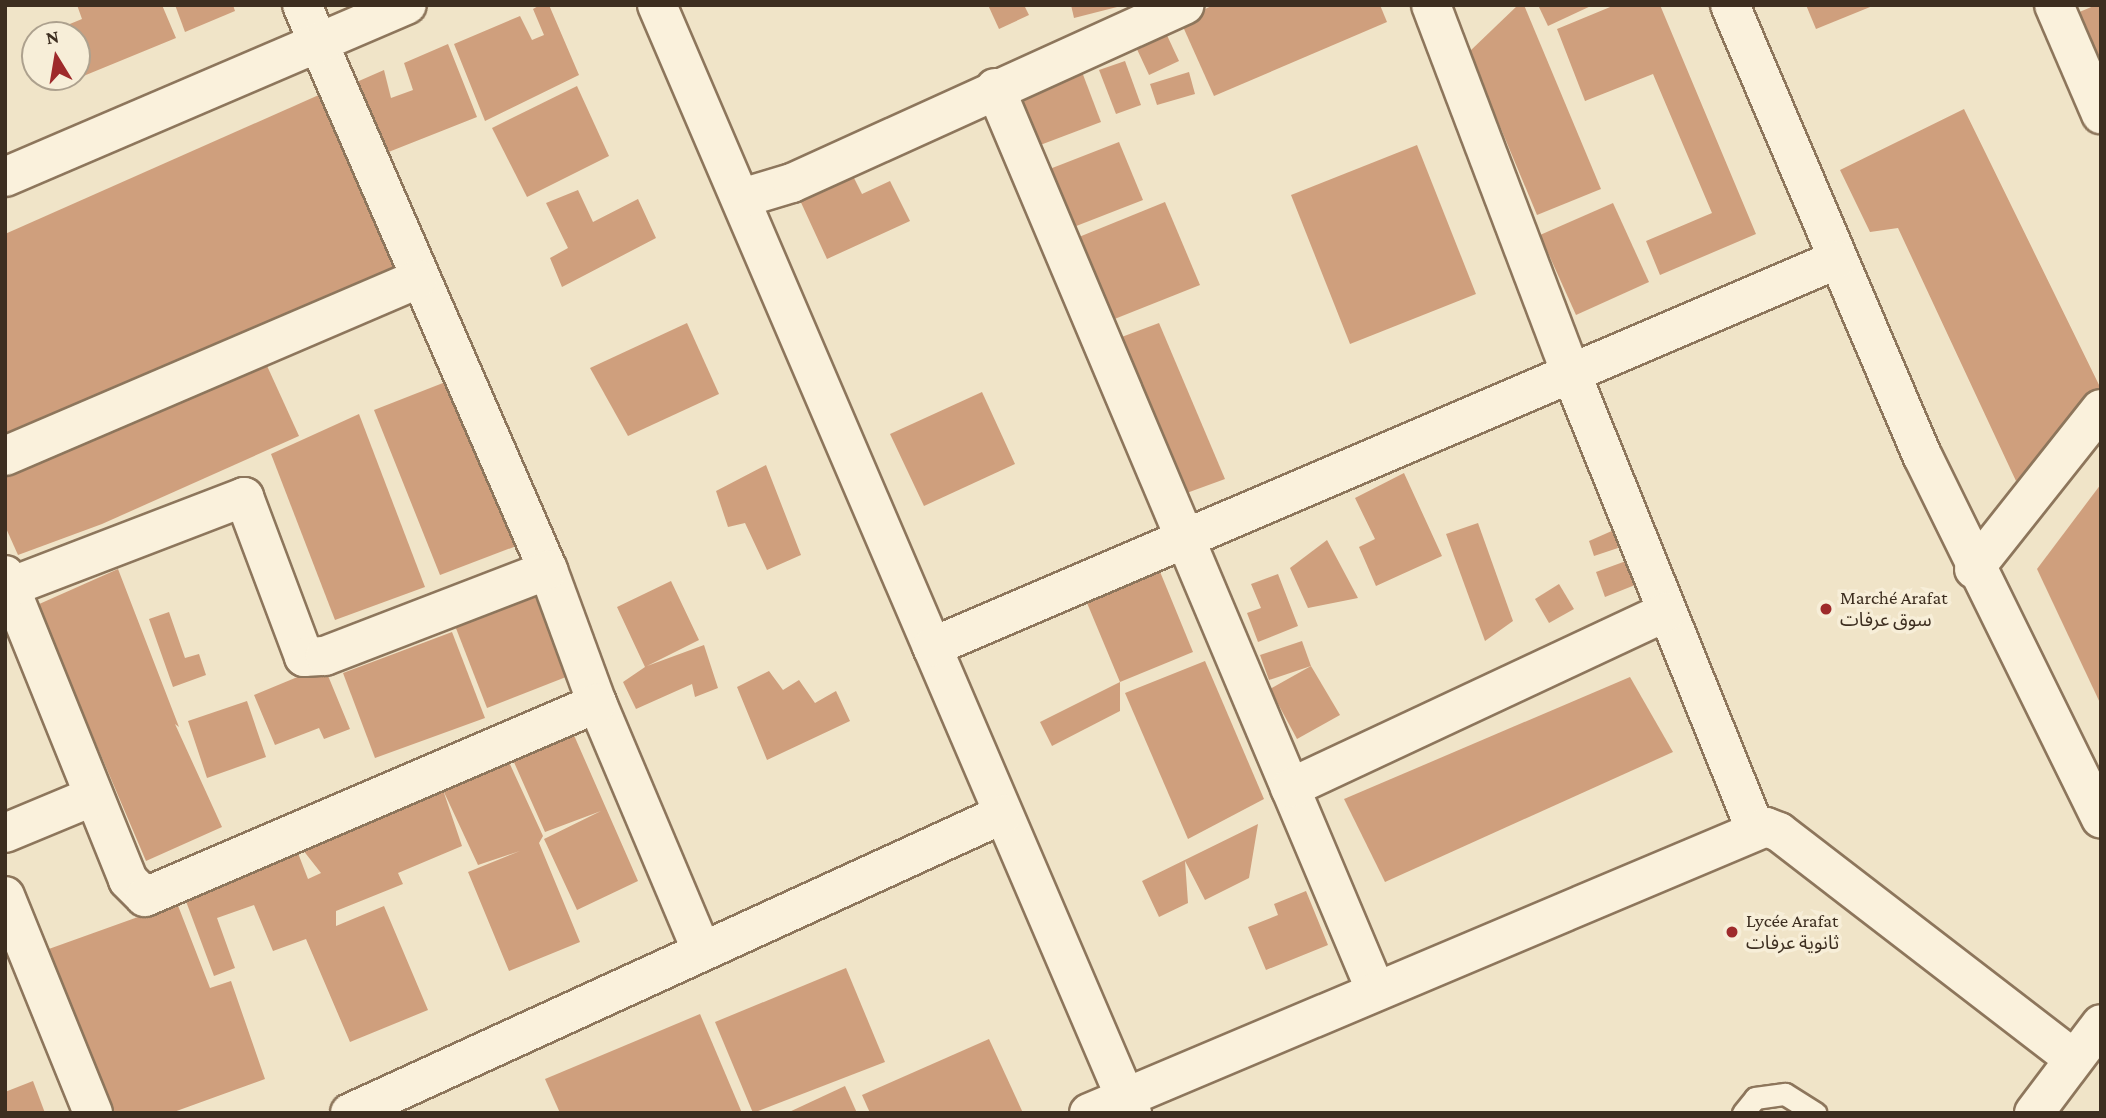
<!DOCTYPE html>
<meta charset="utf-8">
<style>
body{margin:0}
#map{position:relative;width:2106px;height:1118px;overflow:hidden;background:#f0e4c8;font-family:"Crimson Pro","Noto Sans Arabic",serif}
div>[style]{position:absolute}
.building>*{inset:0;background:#cf9f7d}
.roads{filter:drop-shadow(2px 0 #8d765c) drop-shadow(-2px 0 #8d765c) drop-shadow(0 2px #8d765c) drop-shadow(0 -2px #8d765c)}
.service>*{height:21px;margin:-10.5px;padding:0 10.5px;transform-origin:10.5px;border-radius:10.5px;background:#faf1dc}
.minor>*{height:38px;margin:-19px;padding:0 19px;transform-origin:19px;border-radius:19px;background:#faf1dc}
.tertiary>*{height:38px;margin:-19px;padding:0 19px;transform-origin:19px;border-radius:19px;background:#faf1dc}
.dots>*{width:19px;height:19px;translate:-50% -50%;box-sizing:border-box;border:4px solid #f7eed8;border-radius:50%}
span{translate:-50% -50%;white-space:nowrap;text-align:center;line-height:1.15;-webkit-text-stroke:7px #f7eed8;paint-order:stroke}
.poi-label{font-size:19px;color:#3d2e20}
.left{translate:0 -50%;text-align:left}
.frame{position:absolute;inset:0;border:7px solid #3d2e20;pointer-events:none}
.north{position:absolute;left:21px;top:21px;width:70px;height:70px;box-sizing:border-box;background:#f7eed8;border:2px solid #ada18e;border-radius:50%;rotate:349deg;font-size:19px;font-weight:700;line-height:28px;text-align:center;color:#3d2e20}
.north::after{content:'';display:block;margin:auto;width:24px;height:32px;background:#9e2a2b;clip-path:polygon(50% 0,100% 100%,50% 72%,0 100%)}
</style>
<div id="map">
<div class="building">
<div style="clip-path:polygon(77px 5px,162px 5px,176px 38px,64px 84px,61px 77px,77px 77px,77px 35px,43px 35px,82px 19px)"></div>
<div style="clip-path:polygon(175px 5px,233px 5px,235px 11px,185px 32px)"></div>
<div style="clip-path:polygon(540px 5px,549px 5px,579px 75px,485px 121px,454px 44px,520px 16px,532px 40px,544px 35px,533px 9px)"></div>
<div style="clip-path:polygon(988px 5px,1024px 5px,1029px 15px,999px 29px)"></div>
<div style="clip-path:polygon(1071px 5px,1121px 5px,1121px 6px,1074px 18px)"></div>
<div style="clip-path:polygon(1214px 5px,1380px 5px,1387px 22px,1214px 96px,1180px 20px)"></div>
<div style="clip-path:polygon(1518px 5px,1524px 5px,1601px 189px,1537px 215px,1469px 52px)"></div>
<div style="clip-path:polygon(1538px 5px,1593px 5px,1548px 26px)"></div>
<div style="clip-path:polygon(1615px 5px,1660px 5px,1756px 234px,1660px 275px,1646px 241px,1712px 213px,1653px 74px,1585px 101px,1557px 29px)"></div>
<div style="clip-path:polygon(1806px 5px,1875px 5px,1816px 29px)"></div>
<div style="clip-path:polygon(2096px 5px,2101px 5px,2101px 91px,2070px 16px)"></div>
<div style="clip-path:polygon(1165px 31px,1179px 61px,1149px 75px,1135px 45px)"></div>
<div style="clip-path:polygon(448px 44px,477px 117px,381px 155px,352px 84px,384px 70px,391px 98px,413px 90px,404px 63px)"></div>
<div style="clip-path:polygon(1125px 61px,1141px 105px,1116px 114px,1099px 70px)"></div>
<div style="clip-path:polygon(1079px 64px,1101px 122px,1027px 150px,1005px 91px)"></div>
<div style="clip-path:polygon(1189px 72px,1195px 94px,1157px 105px,1150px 84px)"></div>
<div style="clip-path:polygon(577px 86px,609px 156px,527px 197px,492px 128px)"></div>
<div style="clip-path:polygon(321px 94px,398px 270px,5px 444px,5px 234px)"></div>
<div style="clip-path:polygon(1964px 109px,2101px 389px,2016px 481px,1898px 228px,1870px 232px,1840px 170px)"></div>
<div style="clip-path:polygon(1119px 142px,1143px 200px,1066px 230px,1042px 172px)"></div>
<div style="clip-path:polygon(1417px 145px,1476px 294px,1350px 344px,1291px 195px)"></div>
<div style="clip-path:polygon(844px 158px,862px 194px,890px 181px,910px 221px,827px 259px,792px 183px)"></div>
<div style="clip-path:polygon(578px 190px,593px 222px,638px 199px,656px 238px,562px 287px,550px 258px,568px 248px,546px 203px)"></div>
<div style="clip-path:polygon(1165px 202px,1200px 285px,1107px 322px,1074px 239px)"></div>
<div style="clip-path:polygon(1613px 203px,1649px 282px,1576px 315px,1540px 235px)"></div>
<div style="clip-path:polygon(687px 323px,719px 394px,628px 436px,590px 368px)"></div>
<div style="clip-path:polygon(1159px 323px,1225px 479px,1173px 498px,1111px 341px)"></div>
<div style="clip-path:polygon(263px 357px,299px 436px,102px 524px,18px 555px,5px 526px,5px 467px)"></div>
<div style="clip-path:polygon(448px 381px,532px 540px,440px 575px,374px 410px)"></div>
<div style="clip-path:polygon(982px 392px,1015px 464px,924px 506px,890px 434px)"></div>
<div style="clip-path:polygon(359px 414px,425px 587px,335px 620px,271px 454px)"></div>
<div style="clip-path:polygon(766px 465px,801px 555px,767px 570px,745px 523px,728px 527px,716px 491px)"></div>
<div style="clip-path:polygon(1404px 473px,1442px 556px,1376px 586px,1359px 547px,1375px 539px,1355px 498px)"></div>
<div style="clip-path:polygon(2101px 484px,2101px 705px,2037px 569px)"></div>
<div style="clip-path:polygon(1478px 523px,1513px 621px,1485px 641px,1446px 534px)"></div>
<div style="clip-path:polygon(1614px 530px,1618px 548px,1594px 556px,1589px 541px)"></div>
<div style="clip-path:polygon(1327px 540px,1358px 598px,1308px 608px,1290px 568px)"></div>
<div style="clip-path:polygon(1626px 561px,1635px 585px,1605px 597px,1596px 572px)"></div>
<div style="clip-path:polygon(1156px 562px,1193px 652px,1120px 682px,1082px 591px)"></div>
<div style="clip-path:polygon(118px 569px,179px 727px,175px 724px,222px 827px,146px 861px,37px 605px)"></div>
<div style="clip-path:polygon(1278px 574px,1298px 626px,1258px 642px,1247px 613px,1261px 608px,1251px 584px)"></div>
<div style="clip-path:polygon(671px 581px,699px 640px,647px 666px,704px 645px,718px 688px,695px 697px,692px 684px,636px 709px,623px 682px,645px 667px,617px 607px)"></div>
<div style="clip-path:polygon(1559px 584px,1574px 609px,1549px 623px,1535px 599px)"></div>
<div style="clip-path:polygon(532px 588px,566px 677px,487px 708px,452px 618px)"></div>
<div style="clip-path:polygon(169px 612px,185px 658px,199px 654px,206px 675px,173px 687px,149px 619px)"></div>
<div style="clip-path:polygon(452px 632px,485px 718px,375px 758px,343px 673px)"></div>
<div style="clip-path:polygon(1302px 641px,1311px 666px,1269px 680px,1260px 655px)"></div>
<div style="clip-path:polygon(1205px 661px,1264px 799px,1188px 839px,1125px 693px)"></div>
<div style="clip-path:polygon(324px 666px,350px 729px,324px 739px,319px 728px,275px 745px,254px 695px)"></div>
<div style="clip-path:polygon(1311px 666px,1340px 715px,1297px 739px,1270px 689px)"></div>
<div style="clip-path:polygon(769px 671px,783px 690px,799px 680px,815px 703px,836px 691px,850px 721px,767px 760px,737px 687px)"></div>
<div style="clip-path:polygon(1630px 677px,1673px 752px,1385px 882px,1344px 799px)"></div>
<div style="clip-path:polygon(1120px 682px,1120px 711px,1052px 746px,1040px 722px)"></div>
<div style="clip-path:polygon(247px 701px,266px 757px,207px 778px,188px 721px)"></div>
<div style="clip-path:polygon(573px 733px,638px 881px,577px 910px,544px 839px,601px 811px,545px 832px,513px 760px)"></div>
<div style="clip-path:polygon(508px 760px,543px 836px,539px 843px,580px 942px,509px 971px,468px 872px,520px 851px,478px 865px,443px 790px,462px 846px,398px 873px,403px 884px,336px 911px,336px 926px,384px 906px,428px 1010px,350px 1042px,306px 939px,273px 951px,254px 905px,217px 918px,235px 968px,214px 976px,184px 896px,296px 848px,308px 879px,321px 873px,299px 845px)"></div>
<div style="clip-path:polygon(1258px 824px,1249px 878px,1205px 900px,1185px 861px,1188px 903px,1159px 917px,1142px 881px)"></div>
<div style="clip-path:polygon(1306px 891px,1328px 945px,1266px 970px,1248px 927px,1278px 915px,1274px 904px)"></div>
<div style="clip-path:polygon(177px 903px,210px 988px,231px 981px,265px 1079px,171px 1113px,109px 1113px,46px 950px)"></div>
<div style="clip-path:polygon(846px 968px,885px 1062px,753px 1113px,715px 1022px)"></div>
<div style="clip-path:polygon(700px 1014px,742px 1113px,560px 1113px,545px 1079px)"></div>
<div style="clip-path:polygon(989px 1039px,1023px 1113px,870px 1113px,862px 1095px)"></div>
<div style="clip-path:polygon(33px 1081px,45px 1113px,5px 1113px,5px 1092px)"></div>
<div style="clip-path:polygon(845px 1086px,857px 1113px,787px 1113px)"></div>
</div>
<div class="roads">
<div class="service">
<div style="left:1743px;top:1113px;width:19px;rotate:-51deg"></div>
<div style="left:1755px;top:1098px;width:30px;rotate:-8deg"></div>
<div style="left:1785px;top:1094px;width:36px;rotate:32deg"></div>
</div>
<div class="minor">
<div style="left:302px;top:5px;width:616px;rotate:66.47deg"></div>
<div style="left:548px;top:570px;width:142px;rotate:69.8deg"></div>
<div style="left:597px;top:703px;width:269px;rotate:67.1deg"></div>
<div style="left:657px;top:5px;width:1206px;rotate:66.8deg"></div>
<div style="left:1431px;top:5px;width:394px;rotate:69.2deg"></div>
<div style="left:1571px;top:373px;width:491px;rotate:68deg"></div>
<div style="left:1730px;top:5px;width:491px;rotate:66.9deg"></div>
<div style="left:1923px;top:457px;width:403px;rotate:63.8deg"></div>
<div style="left:2054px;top:5px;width:119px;rotate:66.7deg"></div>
<div style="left:995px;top:88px;width:978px;rotate:67.13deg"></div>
<div style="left:5px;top:177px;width:437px;rotate:-23.2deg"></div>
<div style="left:742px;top:198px;width:52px;rotate:-16.7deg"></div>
<div style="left:792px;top:183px;width:431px;rotate:-24.4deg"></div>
<div style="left:5px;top:456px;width:449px;rotate:-23.2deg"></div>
<div style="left:1974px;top:569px;width:204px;rotate:-51.6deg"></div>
<div style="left:5px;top:575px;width:329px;rotate:68deg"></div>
<div style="left:128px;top:880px;width:24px;rotate:45deg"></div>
<div style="left:145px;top:897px;width:492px;rotate:-23.2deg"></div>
<div style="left:10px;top:587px;width:251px;rotate:-21deg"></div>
<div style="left:244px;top:497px;width:171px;rotate:69.4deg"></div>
<div style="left:304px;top:657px;width:21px;rotate:-3deg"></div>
<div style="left:325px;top:656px;width:239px;rotate:-21.1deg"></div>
<div style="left:932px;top:647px;width:983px;rotate:-23.18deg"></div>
<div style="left:1290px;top:788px;width:416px;rotate:-25.1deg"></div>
<div style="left:5px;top:833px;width:96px;rotate:-22.6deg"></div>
<div style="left:5px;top:896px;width:234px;rotate:67.9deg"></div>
<div style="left:350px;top:1113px;width:718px;rotate:-24.6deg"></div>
<div style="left:1089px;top:1113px;width:735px;rotate:-22.9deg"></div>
<div style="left:1766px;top:827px;width:14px;rotate:21deg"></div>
<div style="left:1779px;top:832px;width:372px;rotate:37.6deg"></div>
</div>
<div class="tertiary">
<div style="left:2034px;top:1113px;width:111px;rotate:-53deg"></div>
</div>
</div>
<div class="dots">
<div style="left:1826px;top:609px;background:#9e2a2b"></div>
<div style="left:1732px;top:932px;background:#9e2a2b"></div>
</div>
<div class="poi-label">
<span class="left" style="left:1840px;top:609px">Marché Arafat<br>سوق عرفات</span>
<span class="left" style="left:1746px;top:932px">Lycée Arafat<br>ثانوية عرفات</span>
</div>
<div class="frame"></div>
<div class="north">N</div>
</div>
